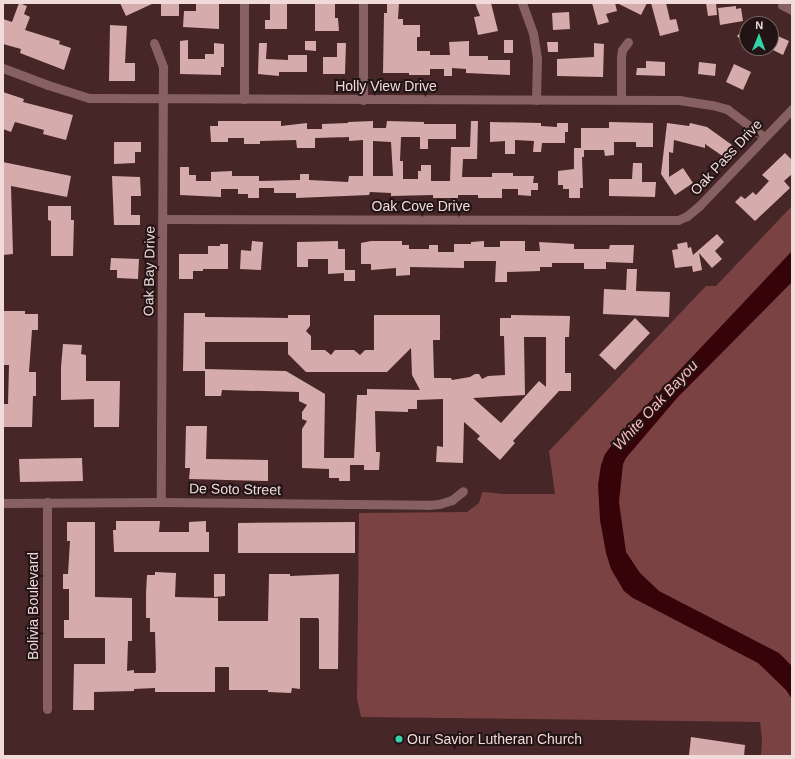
<!DOCTYPE html>
<style>
body{margin:0}
#map{position:relative;width:795px;height:759px;overflow:hidden;background:#462626;font-family:Helvetica,sans-serif}
div>[style]{position:absolute}
.green>*{inset:0;background:#7b4244}
.water>*{inset:0;background:#360309}
.building>*{inset:0;background:#d5acab}
.street>*{height:9px;margin:-4.5px;padding:0 4.5px;transform-origin:4.5px;border-radius:4.5px;background:#876161}
.dots>*{width:11px;height:11px;translate:-50% -50%;box-sizing:border-box;border:2px solid #221414;border-radius:50%}
span{translate:-50% -50%;white-space:nowrap;text-align:center;line-height:1.15;-webkit-text-stroke:4px #221414;paint-order:stroke}
.street-label{font-size:14px;color:#f0dada}
.poi-label{font-size:14px;color:#f0dada}
.left{translate:0 -50%;text-align:left}
.water-label{font-size:15px;color:#ffbcbb;font-style:italic}
.frame{position:absolute;inset:0;border:4px solid #f0dada;pointer-events:none}
.north{position:absolute;left:739px;top:16px;width:40px;height:40px;box-sizing:border-box;background:#221414;border:1px solid #746363;border-radius:50%;rotate:1deg;font-size:11px;font-weight:700;line-height:16px;text-align:center;color:#f0dada}
.north::after{content:'';display:block;margin:auto;width:14px;height:18px;background:#34d4a8;clip-path:polygon(50% 0,100% 100%,50% 72%,0 100%)}
</style>
<div id="map">
<div class="green">
<div style="clip-path:polygon(792px 206px,792px 756px,761px 756px,762px 739px,760px 722px,361px 717px,357px 699px,359px 513px,467px 512px,479px 503px,482px 493px,484px 492px,503px 494px,555px 494px,549px 451px,706px 286px,716px 286px)"></div>
</div>
<div class="water">
<div style="clip-path:polygon(792px 251px,792px 282px,677px 398px,626px 458px,623px 464px,619px 502px,626px 552px,640px 573px,659px 591px,779px 653px,792px 666px,792px 699px,786px 690px,758px 663px,633px 598px,624px 591px,611px 569px,606px 553px,600px 520px,598px 485px,601px 465px,605px 454px,625px 428px)"></div>
</div>
<div class="building">
<div style="clip-path:polygon(19px 3px,27px 6px,24px 14px,30px 17px,25px 30px,60px 41px,59px 44px,71px 48px,64px 70px,20px 53px,21px 49px,3px 44px,3px 19px,12px 22px)"></div>
<div style="clip-path:polygon(120px 3px,154px 3px,126px 16px)"></div>
<div style="clip-path:polygon(161px 3px,179px 3px,179px 16px,161px 16px)"></div>
<div style="clip-path:polygon(196px 3px,219px 3px,219px 29px,183px 27px,184px 11px,196px 11px)"></div>
<div style="clip-path:polygon(270px 3px,287px 3px,287px 29px,265px 29px,265px 20px,270px 20px)"></div>
<div style="clip-path:polygon(315px 3px,335px 3px,335px 18px,338px 18px,339px 31px,315px 31px)"></div>
<div style="clip-path:polygon(387px 3px,399px 3px,398px 19px,403px 19px,403px 25px,420px 25px,420px 37px,417px 37px,417px 51px,430px 51px,430px 55px,450px 55px,449px 42px,469px 41px,469px 56px,488px 56px,488px 60px,510px 60px,510px 75px,466px 73px,466px 69px,452px 68px,452px 76px,444px 76px,444px 69px,430px 69px,430px 75px,409px 75px,409px 73px,383px 73px,384px 13px,387px 13px)"></div>
<div style="clip-path:polygon(475px 3px,491px 3px,498px 31px,478px 35px,474px 17px,480px 16px)"></div>
<div style="clip-path:polygon(592px 3px,615px 3px,617px 11px,606px 14px,609px 22px,598px 25px)"></div>
<div style="clip-path:polygon(617px 3px,647px 3px,641px 15px)"></div>
<div style="clip-path:polygon(651px 3px,666px 3px,670px 20px,676px 19px,679px 31px,660px 36px)"></div>
<div style="clip-path:polygon(706px 3px,716px 3px,717px 15px,708px 16px)"></div>
<div style="clip-path:polygon(736px 6px,736px 9px,741px 8px,743px 21px,720px 25px,718px 8px)"></div>
<div style="clip-path:polygon(569px 12px,570px 29px,553px 30px,552px 13px)"></div>
<div style="clip-path:polygon(110px 25px,127px 26px,125px 63px,135px 63px,135px 81px,109px 81px)"></div>
<div style="clip-path:polygon(747px 26px,747px 46px,737px 36px)"></div>
<div style="clip-path:polygon(771px 33px,789px 41px,783px 55px,773px 50px)"></div>
<div style="clip-path:polygon(188px 40px,188px 59px,205px 59px,205px 54px,214px 54px,214px 43px,224px 44px,224px 67px,221px 67px,221px 75px,180px 74px,180px 41px)"></div>
<div style="clip-path:polygon(504px 40px,513px 40px,513px 53px,504px 53px)"></div>
<div style="clip-path:polygon(305px 41px,316px 41px,316px 51px,305px 50px)"></div>
<div style="clip-path:polygon(547px 42px,558px 42px,558px 52px,548px 52px)"></div>
<div style="clip-path:polygon(259px 43px,267px 43px,266px 59px,288px 60px,288px 55px,307px 55px,307px 72px,279px 72px,279px 76px,258px 74px)"></div>
<div style="clip-path:polygon(337px 43px,346px 43px,345px 74px,323px 74px,323px 57px,337px 57px)"></div>
<div style="clip-path:polygon(594px 43px,604px 44px,603px 77px,557px 76px,557px 59px,594px 57px)"></div>
<div style="clip-path:polygon(646px 61px,665px 62px,665px 76px,636px 75px,637px 68px,646px 68px)"></div>
<div style="clip-path:polygon(699px 62px,716px 64px,715px 76px,698px 74px)"></div>
<div style="clip-path:polygon(734px 64px,751px 72px,743px 90px,726px 82px)"></div>
<div style="clip-path:polygon(3px 92px,24px 99px,23px 102px,73px 115px,66px 140px,43px 134px,44px 130px,15px 122px,11px 132px,3px 129px)"></div>
<div style="clip-path:polygon(evenodd,218px 121px,281px 121px,281px 126px,307px 123px,307px 129px,322px 129px,322px 124px,348px 123px,348px 122px,373px 121px,373px 128px,386px 128px,387px 121px,424px 122px,424px 124px,456px 124px,456px 139px,428px 139px,428px 149px,420px 149px,420px 137px,401px 137px,400px 161px,403px 161px,403px 179px,418px 179px,418px 171px,421px 171px,421px 165px,431px 165px,431px 181px,450px 181px,451px 147px,470px 147px,471px 121px,478px 121px,477px 159px,463px 159px,462px 177px,492px 177px,492px 173px,513px 173px,513px 176px,534px 176px,533px 183px,538px 183px,538px 190px,531px 190px,531px 196px,518px 195px,518px 189px,502px 189px,502px 198px,478px 198px,478px 195px,458px 195px,458px 198px,433px 198px,433px 195px,391px 196px,391px 193px,370px 192px,369px 195px,296px 198px,296px 193px,274px 193px,274px 188px,259px 188px,259px 198px,248px 198px,248px 194px,238px 194px,238px 189px,221px 189px,221px 197px,180px 195px,180px 167px,189px 167px,189px 175px,196px 175px,196px 181px,211px 181px,211px 172px,232px 171px,232px 176px,259px 176px,259px 181px,300px 180px,300px 174px,309px 174px,309px 180px,348px 182px,349px 176px,363px 176px,363px 140px,349px 141px,349px 137px,315px 138px,315px 148px,297px 148px,296px 140px,260px 141px,260px 144px,244px 144px,244px 138px,228px 138px,228px 142px,211px 142px,210px 126px,218px 126px,218px 121px,373px 141px,391px 142px,393px 176px,373px 176px,373px 141px)"></div>
<div style="clip-path:polygon(490px 122px,541px 123px,541px 126px,557px 127px,557px 123px,568px 123px,568px 132px,565px 132px,565px 143px,542px 143px,541px 152px,533px 152px,534px 141px,515px 140px,515px 154px,505px 154px,505px 141px,490px 142px)"></div>
<div style="clip-path:polygon(609px 122px,653px 123px,653px 147px,636px 147px,636px 142px,614px 142px,614px 155px,605px 156px,604px 150px,584px 150px,584px 157px,582px 157px,583px 188px,580px 188px,580px 198px,569px 198px,569px 189px,563px 189px,563px 185px,558px 185px,558px 171px,574px 169px,574px 148px,581px 148px,581px 128px,609px 128px)"></div>
<div style="clip-path:polygon(667px 123px,689px 126px,690px 123px,707px 127px,732px 145px,724px 157px,705px 144px,705px 148px,674px 140px,673px 153px,669px 152px,669px 177px,683px 168px,693px 183px,675px 195px,661px 174px)"></div>
<div style="clip-path:polygon(114px 142px,141px 142px,141px 152px,135px 152px,135px 163px,114px 164px)"></div>
<div style="clip-path:polygon(785px 153px,792px 160px,792px 174px,784px 181px,790px 188px,755px 221px,735px 202px,741px 196px,745px 199px,753px 192px,756px 195px,769px 181px,762px 175px)"></div>
<div style="clip-path:polygon(3px 162px,71px 176px,67px 197px,11px 186px,13px 254px,3px 255px)"></div>
<div style="clip-path:polygon(633px 163px,642px 163px,642px 182px,656px 182px,655px 197px,609px 196px,609px 179px,632px 179px)"></div>
<div style="clip-path:polygon(112px 176px,140px 177px,141px 196px,131px 196px,131px 215px,140px 215px,140px 225px,114px 225px)"></div>
<div style="clip-path:polygon(48px 206px,71px 206px,71px 220px,74px 220px,73px 256px,51px 256px,51px 221px,48px 220px)"></div>
<div style="clip-path:polygon(717px 234px,724px 242px,715px 251px,722px 259px,712px 268px,699px 253px,702px 270px,693px 272px,692px 266px,675px 268px,672px 250px,678px 249px,677px 244px,687px 242px,688px 248px,691px 247px,693px 255px)"></div>
<div style="clip-path:polygon(252px 241px,263px 242px,261px 270px,240px 269px,241px 250px,251px 251px)"></div>
<div style="clip-path:polygon(338px 241px,338px 249px,345px 249px,345px 270px,355px 270px,355px 281px,344px 281px,344px 273px,328px 274px,328px 259px,308px 259px,308px 267px,297px 267px,297px 242px)"></div>
<div style="clip-path:polygon(371px 241px,402px 241px,402px 245px,409px 245px,409px 249px,429px 249px,429px 245px,438px 245px,438px 252px,454px 252px,454px 244px,471px 244px,471px 242px,484px 241px,484px 247px,500px 247px,500px 241px,525px 241px,525px 251px,540px 251px,539px 242px,574px 244px,574px 249px,609px 249px,610px 245px,634px 245px,633px 263px,606px 262px,606px 269px,584px 269px,584px 263px,552px 263px,552px 267px,540px 267px,540px 271px,507px 272px,507px 282px,495px 282px,496px 261px,464px 261px,464px 268px,410px 267px,410px 275px,396px 276px,396px 268px,371px 270px,371px 264px,361px 264px,361px 243px)"></div>
<div style="clip-path:polygon(220px 244px,228px 244px,228px 269px,203px 269px,203px 271px,193px 271px,193px 279px,179px 279px,179px 254px,208px 254px,208px 246px,220px 246px)"></div>
<div style="clip-path:polygon(111px 258px,139px 259px,138px 279px,117px 278px,117px 270px,110px 270px)"></div>
<div style="clip-path:polygon(627px 269px,637px 269px,636px 291px,670px 292px,669px 317px,603px 314px,604px 289px,626px 290px)"></div>
<div style="clip-path:polygon(3px 311px,25px 311px,25px 314px,38px 314px,38px 330px,32px 330px,29px 372px,36px 372px,36px 396px,33px 396px,32px 427px,3px 427px,3px 404px,8px 404px,9px 365px,3px 365px)"></div>
<div style="clip-path:polygon(evenodd,184px 313px,205px 313px,205px 317px,288px 318px,288px 315px,310px 315px,310px 326px,306px 331px,311px 336px,311px 350px,325px 350px,331px 355px,335px 350px,354px 350px,360px 355px,365px 350px,374px 350px,374px 315px,440px 315px,440px 340px,433px 340px,434px 378px,451px 378px,452px 380px,470px 377px,475px 374px,479px 374px,482px 379px,488px 376px,505px 375px,504px 336px,500px 336px,500px 318px,511px 318px,511px 315px,570px 316px,569px 337px,565px 337px,565px 373px,571px 373px,571px 391px,559px 391px,513px 441px,515px 443px,500px 460px,477px 439px,480px 436px,464px 422px,463px 463px,436px 462px,437px 446px,443px 447px,443px 399px,417px 400px,417px 409px,408px 409px,408px 412px,375px 411px,376px 452px,380px 452px,379px 470px,364px 470px,364px 465px,350px 465px,350px 481px,339px 481px,339px 478px,329px 478px,329px 469px,302px 468px,302px 429px,307px 421px,302px 419px,302px 412px,307px 405px,299px 401px,299px 392px,222px 390px,221px 396px,205px 396px,205px 371px,183px 371px,184px 313px,524px 337px,546px 337px,546px 387px,539px 381px,501px 423px,473px 398px,525px 395px,524px 337px,184px 313px,205px 342px,288px 342px,288px 354px,306px 372px,387px 372px,411px 348px,412px 375px,420px 390px,367px 389px,367px 395px,357px 395px,354px 458px,324px 458px,325px 394px,286px 371px,205px 369px,205px 371px,205px 342px)"></div>
<div style="clip-path:polygon(635px 318px,650px 333px,615px 370px,599px 355px)"></div>
<div style="clip-path:polygon(63px 344px,82px 345px,81px 354px,86px 355px,86px 381px,120px 381px,119px 427px,94px 427px,94px 399px,61px 400px,61px 367px)"></div>
<div style="clip-path:polygon(186px 426px,207px 426px,206px 459px,268px 460px,268px 481px,189px 479px,190px 468px,185px 468px)"></div>
<div style="clip-path:polygon(82px 458px,83px 481px,20px 482px,19px 459px)"></div>
<div style="clip-path:polygon(116px 521px,160px 521px,159px 532px,189px 532px,189px 522px,206px 521px,206px 532px,209px 532px,209px 552px,114px 552px,113px 530px,116px 530px)"></div>
<div style="clip-path:polygon(67px 522px,95px 522px,95px 597px,132px 598px,132px 641px,128px 641px,127px 671px,134px 670px,134px 673px,155px 673px,156px 670px,155px 632px,150px 632px,150px 618px,146px 618px,146px 593px,147px 575px,155px 575px,155px 572px,176px 573px,175px 597px,218px 598px,218px 621px,268px 621px,269px 574px,290px 574px,290px 576px,339px 574px,338px 669px,319px 669px,319px 620px,318px 618px,300px 618px,300px 689px,292px 688px,291px 693px,268px 692px,268px 690px,229px 690px,229px 667px,215px 667px,215px 692px,155px 692px,155px 688px,134px 689px,134px 691px,94px 692px,94px 710px,73px 710px,74px 664px,105px 664px,105px 638px,64px 638px,64px 620px,69px 620px,69px 589px,63px 589px,63px 574px,68px 574px,70px 541px,67px 541px)"></div>
<div style="clip-path:polygon(355px 522px,355px 553px,238px 553px,238px 523px)"></div>
<div style="clip-path:polygon(214px 574px,225px 574px,225px 596px,214px 597px)"></div>
<div style="clip-path:polygon(691px 737px,745px 745px,744px 756px,689px 755px)"></div>
</div>
<div class="street">
<div style="left:244px;top:3px;width:96px;rotate:90deg"></div>
<div style="left:522px;top:3px;width:32px;rotate:70deg"></div>
<div style="left:533px;top:33px;width:25px;rotate:81deg"></div>
<div style="left:537px;top:58px;width:42px;rotate:91.4deg"></div>
<div style="left:782px;top:5px;width:11px;rotate:27deg"></div>
<div style="left:154px;top:43px;width:26px;rotate:69deg"></div>
<div style="left:163px;top:67px;width:435px;rotate:90.3deg"></div>
<div style="left:3px;top:68px;width:48px;rotate:20.7deg"></div>
<div style="left:48px;top:85px;width:43px;rotate:17.6deg"></div>
<div style="left:89px;top:98px;width:590px;rotate:0.19deg"></div>
<div style="left:679px;top:100px;width:33px;rotate:9deg"></div>
<div style="left:712px;top:105px;width:16px;rotate:15deg"></div>
<div style="left:727px;top:109px;width:46px;rotate:37.1deg"></div>
<div style="left:621px;top:99px;width:41px;rotate:-90deg"></div>
<div style="left:621px;top:58px;width:8px;rotate:-83deg"></div>
<div style="left:622px;top:50px;width:10px;rotate:-53deg"></div>
<div style="left:363px;top:100px;width:97px;rotate:-90deg"></div>
<div style="left:163px;top:219px;width:515px;rotate:0.11deg"></div>
<div style="left:678px;top:220px;width:10px;rotate:-24deg"></div>
<div style="left:687px;top:216px;width:16px;rotate:-40deg"></div>
<div style="left:699px;top:206px;width:134px;rotate:-46.2deg"></div>
<div style="left:3px;top:503px;width:158px;rotate:-0.4deg"></div>
<div style="left:161px;top:502px;width:267px;rotate:0.6deg"></div>
<div style="left:428px;top:505px;width:11px;rotate:-5deg"></div>
<div style="left:439px;top:504px;width:14px;rotate:-17deg"></div>
<div style="left:452px;top:500px;width:14px;rotate:-39deg"></div>
<div style="left:47px;top:709px;width:207px;rotate:-90deg"></div>
</div>
<div class="dots">
<div style="left:399px;top:739px;background:#34d4a8"></div>
</div>
<div class="street-label">
<span style="left:386px;top:86px">Holly View Drive</span>
<span style="left:726px;top:157px;rotate:-47deg">Oak Pass Drive</span>
<span style="left:421px;top:206px">Oak Cove Drive</span>
<span style="left:149px;top:271px;rotate:-89deg">Oak Bay Drive</span>
<span style="left:235px;top:489px;rotate:1deg">De Soto Street</span>
<span style="left:33px;top:606px;rotate:-90deg">Bolivia Boulevard</span>
</div>
<div class="poi-label">
<span class="left" style="left:407px;top:739px">Our Savior Lutheran Church</span>
</div>
<div class="water-label">
<span style="left:655px;top:405px;rotate:-47deg">White Oak Bayou</span>
</div>
<div class="frame"></div>
<div class="north">N</div>
</div>
